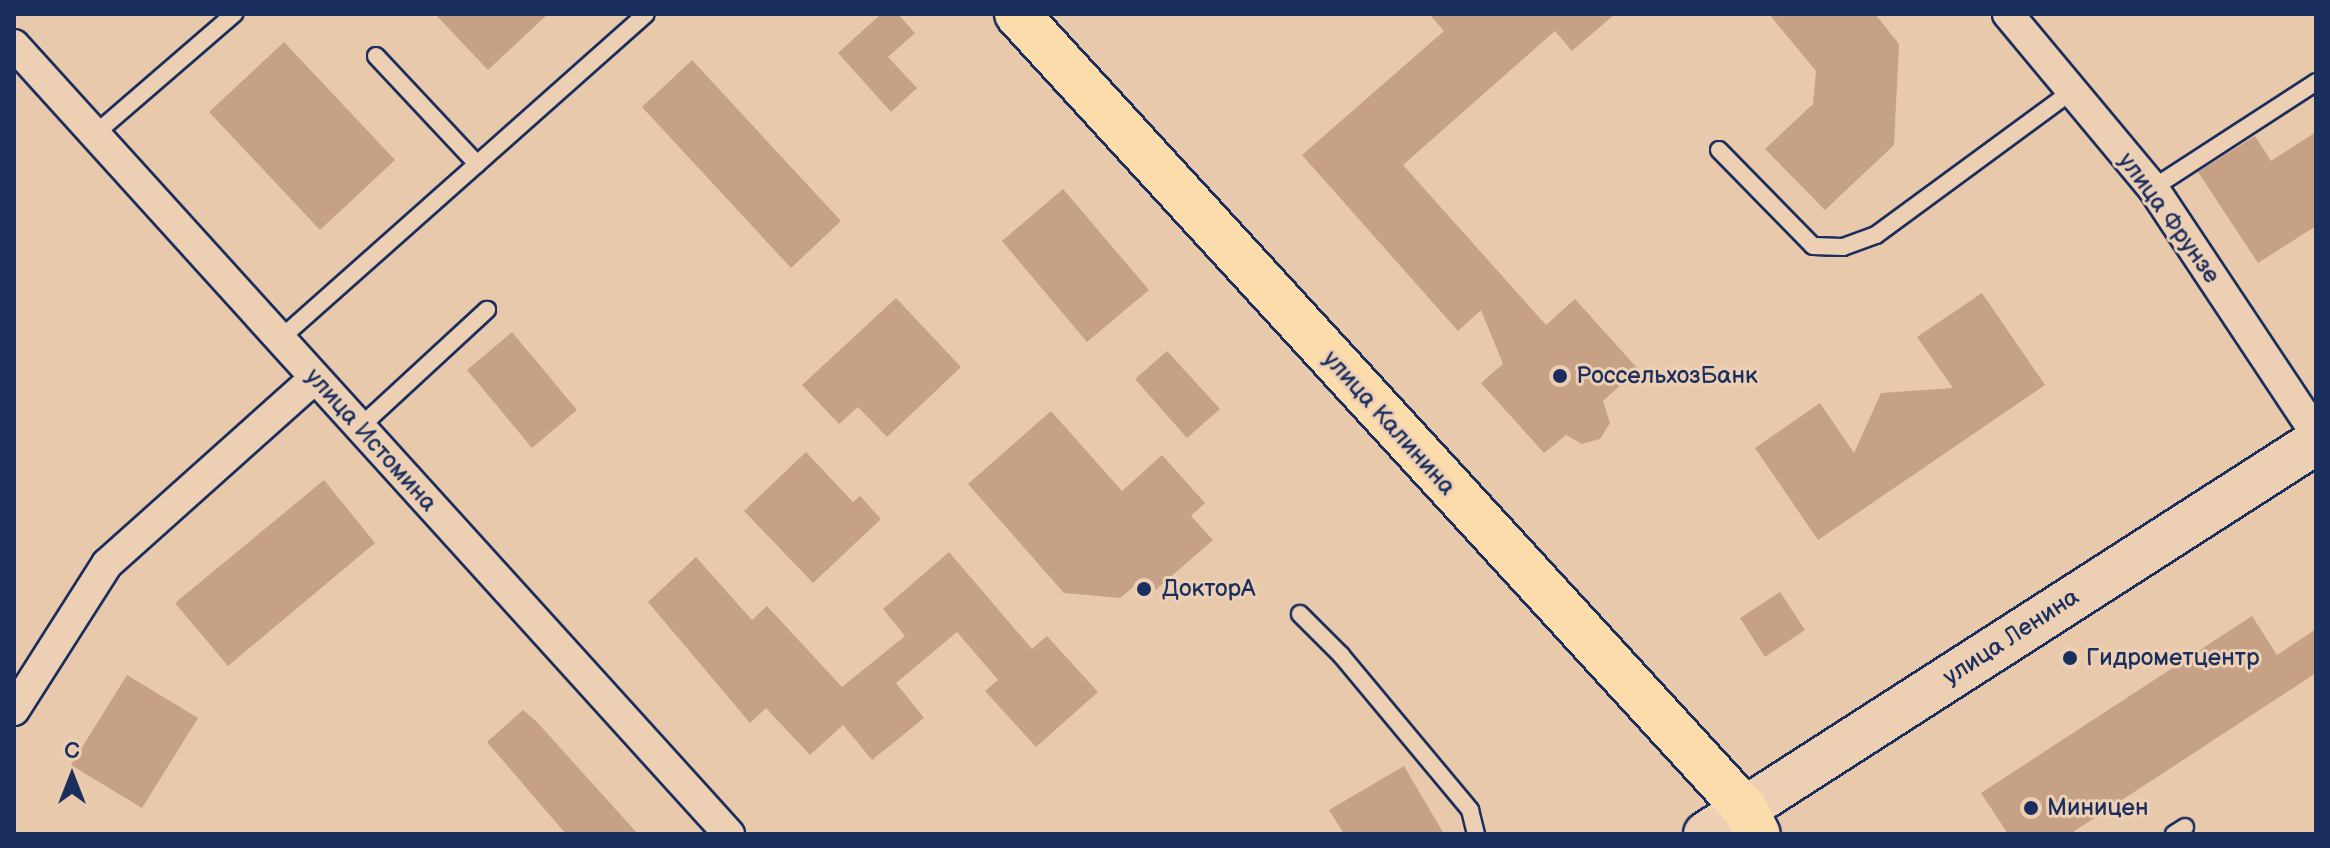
<!DOCTYPE html>
<meta charset="utf-8">
<style>
body{margin:0}
#map{position:relative;width:2330px;height:848px;overflow:hidden;background:#e9c9ac;font-family:"Balsamiq Sans",sans-serif}
div>[style]{position:absolute}
.building>*{inset:0;background:#c7a186}
.roads{filter:drop-shadow(2px 0 #1b2f5e) drop-shadow(-2px 0 #1b2f5e) drop-shadow(0 2px #1b2f5e) drop-shadow(0 -2px #1b2f5e)}
.service>*{height:16px;margin:-8px;padding:0 8px;transform-origin:8px;border-radius:8px;background:#edd0b4}
.minor>*{height:30px;margin:-15px;padding:0 15px;transform-origin:15px;border-radius:15px;background:#edd0b4}
.secondary>*{height:44px;margin:-22px;padding:0 22px;transform-origin:22px;border-radius:22px;background:#edd0b4}
.primary>*{height:44px;margin:-22px;padding:0 22px;transform-origin:22px;border-radius:22px;background:#fddcac}
.dots>*{width:22px;height:22px;translate:-50% -50%;box-sizing:border-box;border:4px solid #edd0b4;border-radius:50%}
span{translate:-50% -50%;white-space:nowrap;text-align:center;line-height:1.15;-webkit-text-stroke:6px #edd0b4;paint-order:stroke}
.street-label{font-size:24px;color:#1b2f5e}
.poi-label{font-size:24px;color:#1b2f5e}
.left{translate:0 -50%;text-align:left}
.frame{position:absolute;inset:0;border:16px solid #1b2f5e;pointer-events:none}
.north{position:absolute;left:32px;top:736px;width:80px;height:80px;-webkit-text-stroke:6px #edd0b4;paint-order:stroke;rotate:0deg;font-size:22px;font-weight:700;line-height:32px;text-align:center;color:#1b2f5e}
.north::after{content:'';display:block;margin:auto;width:28px;height:36px;background:#1b2f5e;clip-path:polygon(50% 0,100% 100%,50% 72%,0 100%)}
</style>
<div id="map">
<div class="building">
<div style="clip-path:polygon(435px 14px,548px 14px,488px 70px)"></div>
<div style="clip-path:polygon(881px 14px,898px 14px,915px 33px,888px 57px,917px 88px,891px 112px,838px 53px)"></div>
<div style="clip-path:polygon(1429px 14px,1615px 14px,1572px 51px,1555px 31px,1403px 165px,1546px 325px,1575px 299px,1638px 369px,1603px 401px,1610px 423px,1600px 439px,1582px 444px,1566px 435px,1544px 453px,1481px 383px,1503px 364px,1481px 310px,1458px 331px,1302px 155px,1444px 31px)"></div>
<div style="clip-path:polygon(1769px 14px,1875px 14px,1899px 44px,1894px 145px,1825px 210px,1765px 149px,1813px 104px,1816px 71px)"></div>
<div style="clip-path:polygon(284px 42px,395px 160px,320px 230px,209px 112px)"></div>
<div style="clip-path:polygon(692px 60px,841px 221px,791px 268px,642px 107px)"></div>
<div style="clip-path:polygon(2316px 132px,2316px 226px,2258px 263px,2198px 172px,2255px 136px,2271px 161px)"></div>
<div style="clip-path:polygon(1063px 189px,1149px 290px,1087px 342px,1002px 241px)"></div>
<div style="clip-path:polygon(1982px 293px,2045px 385px,1818px 540px,1755px 448px,1820px 403px,1854px 453px,1881px 393px,1953px 388px,1917px 337px)"></div>
<div style="clip-path:polygon(896px 298px,961px 367px,887px 437px,858px 407px,839px 424px,802px 385px)"></div>
<div style="clip-path:polygon(512px 332px,577px 410px,532px 448px,467px 370px)"></div>
<div style="clip-path:polygon(1167px 351px,1220px 409px,1187px 438px,1135px 379px)"></div>
<div style="clip-path:polygon(1051px 411px,1122px 491px,1162px 455px,1205px 503px,1191px 516px,1213px 540px,1144px 600px,1133px 587px,1120px 598px,1064px 593px,968px 484px)"></div>
<div style="clip-path:polygon(806px 452px,853px 502px,860px 496px,881px 519px,813px 583px,744px 511px)"></div>
<div style="clip-path:polygon(324px 480px,375px 543px,228px 666px,175px 603px)"></div>
<div style="clip-path:polygon(949px 552px,1032px 649px,1047px 636px,1098px 692px,1036px 747px,985px 691px,998px 680px,957px 632px,896px 683px,924px 718px,872px 760px,843px 725px,810px 755px,766px 708px,750px 723px,648px 602px,696px 557px,752px 620px,767px 606px,842px 687px,905px 636px,883px 609px)"></div>
<div style="clip-path:polygon(1780px 592px,1805px 630px,1765px 657px,1740px 618px)"></div>
<div style="clip-path:polygon(2252px 616px,2277px 655px,2316px 629px,2316px 673px,2070px 834px,2008px 834px,1981px 793px)"></div>
<div style="clip-path:polygon(127px 675px,198px 718px,142px 808px,71px 765px)"></div>
<div style="clip-path:polygon(523px 710px,536px 721px,638px 834px,566px 834px,487px 742px)"></div>
<div style="clip-path:polygon(1404px 766px,1444px 834px,1344px 834px,1329px 810px)"></div>
</div>
<div class="roads">
<div class="service">
<div style="left:376px;top:56px;width:148px;rotate:46.9deg"></div>
<div style="left:95px;top:134px;width:184px;rotate:-40.8deg"></div>
<div style="left:1719px;top:150px;width:134px;rotate:45.6deg"></div>
<div style="left:1813px;top:246px;width:30px;rotate:2deg"></div>
<div style="left:1843px;top:247px;width:35px;rotate:-20deg"></div>
<div style="left:1876px;top:235px;width:243px;rotate:-36.3deg"></div>
<div style="left:2153px;top:188px;width:194px;rotate:-33deg"></div>
<div style="left:280px;top:339px;width:489px;rotate:-41.6deg"></div>
<div style="left:360px;top:427px;width:173px;rotate:-42.7deg"></div>
<div style="left:1300px;top:614px;width:58px;rotate:45deg"></div>
<div style="left:1341px;top:655px;width:202px;rotate:50.2deg"></div>
<div style="left:1470px;top:810px;width:25px;rotate:76deg"></div>
<div style="left:2174px;top:834px;width:13px;rotate:-32deg"></div>
</div>
<div class="minor">
<div style="left:2008px;top:14px;width:226px;rotate:50.2deg"></div>
<div style="left:2153px;top:188px;width:294px;rotate:56.4deg"></div>
<div style="left:14px;top:45px;width:1065px;rotate:47.82deg"></div>
<div style="left:14px;top:710px;width:173px;rotate:-57.5deg"></div>
<div style="left:107px;top:564px;width:279px;rotate:-41.8deg"></div>
</div>
<div class="secondary">
<div style="left:1706px;top:834px;width:725px;rotate:-32.73deg"></div>
</div>
<div class="primary">
<div style="left:1017px;top:14px;width:1078px;rotate:47.52deg"></div>
<div style="left:1745px;top:809px;width:28px;rotate:63deg"></div>
</div>
</div>
<div class="dots">
<div style="left:1560px;top:376px;background:#1b2f5e"></div>
<div style="left:1144px;top:589px;background:#1b2f5e"></div>
<div style="left:2070px;top:658px;background:#1b2f5e"></div>
<div style="left:2031px;top:808px;background:#1b2f5e"></div>
</div>
<div class="street-label">
<span style="left:2169px;top:218px;rotate:54deg">улица Фрунзе</span>
<span style="left:1389px;top:423px;rotate:48deg">улица Калинина</span>
<span style="left:371px;top:440px;rotate:48deg">улица Истомина</span>
<span style="left:2011px;top:637px;rotate:-33deg">улица Ленина</span>
</div>
<div class="poi-label">
<span class="left" style="left:1576px;top:376px">РоссельхозБанк</span>
<span class="left" style="left:1162px;top:589px">ДокторА</span>
<span class="left" style="left:2086px;top:658px">Гидрометцентр</span>
<span class="left" style="left:2047px;top:808px">Миницен</span>
</div>
<div class="frame"></div>
<div class="north">С</div>
</div>
